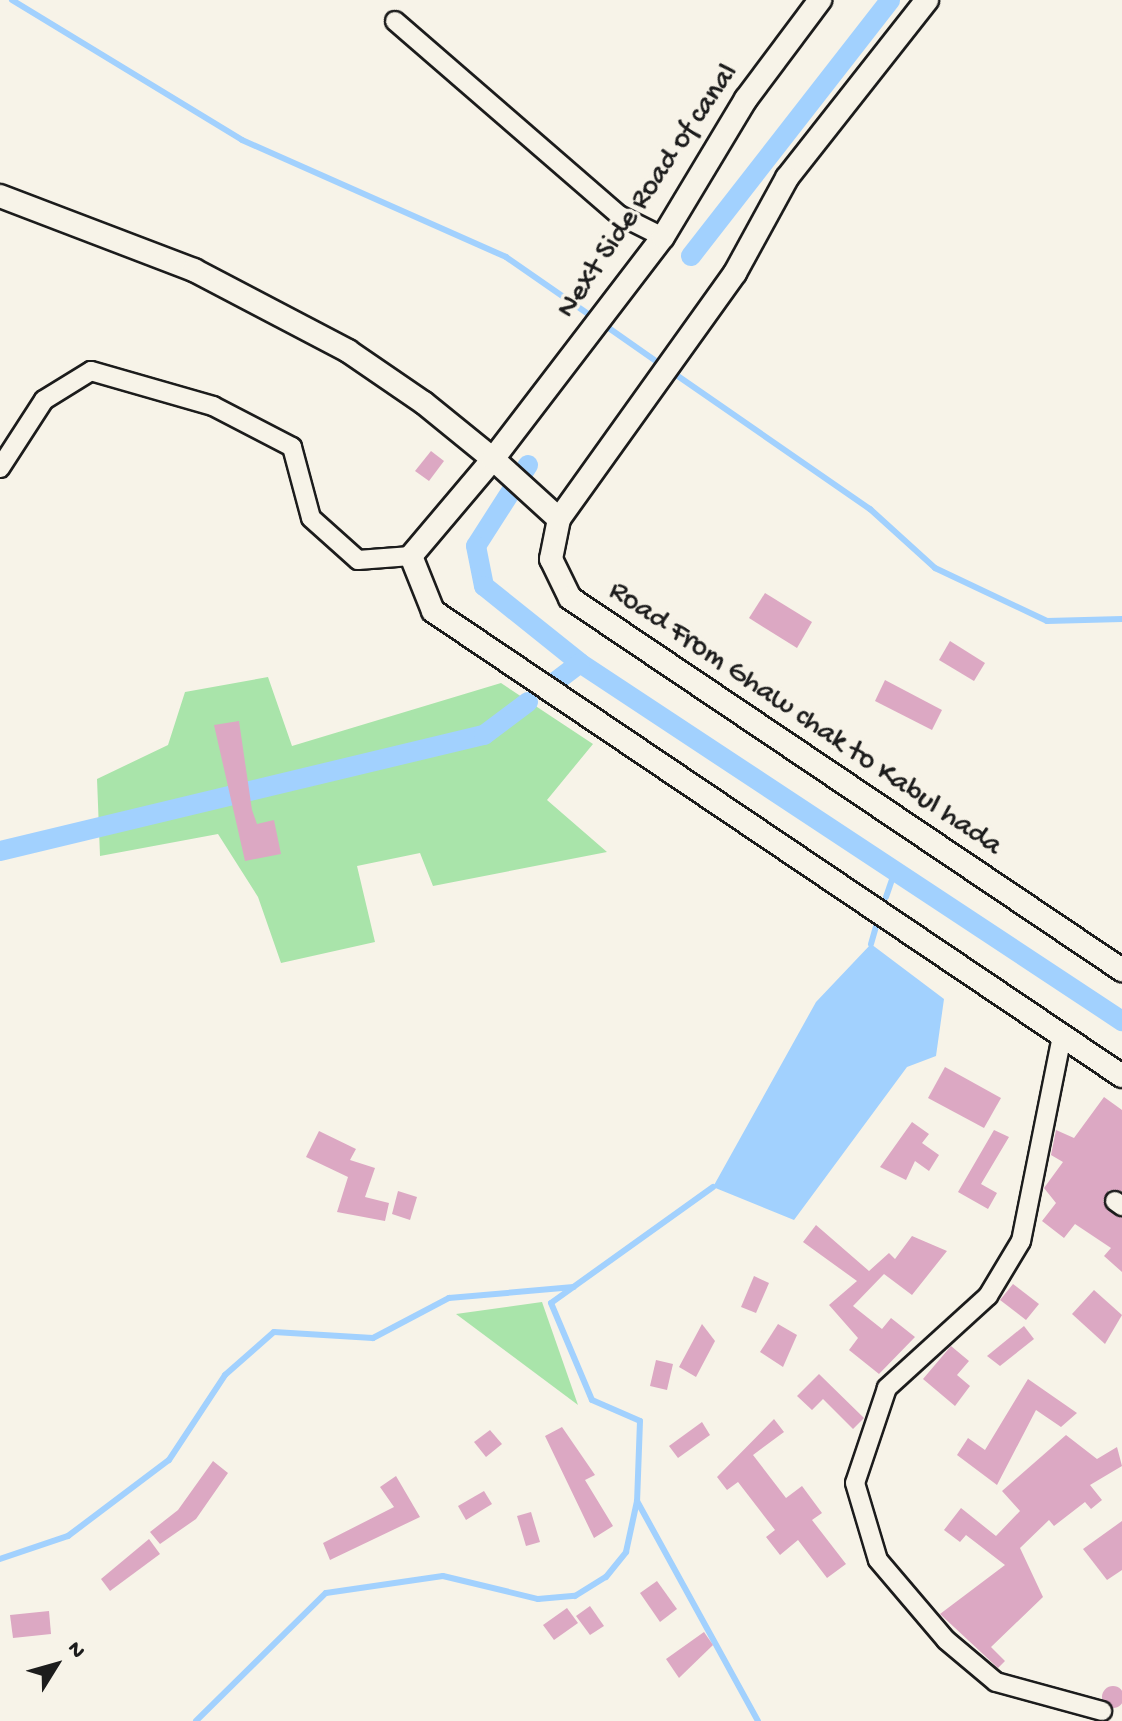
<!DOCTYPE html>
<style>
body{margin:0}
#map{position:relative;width:1122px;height:1721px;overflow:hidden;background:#f7f3e8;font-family:"Gochi Hand",sans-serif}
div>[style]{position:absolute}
.green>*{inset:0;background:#a9e4aa}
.water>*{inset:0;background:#a2d1fe}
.stream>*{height:6px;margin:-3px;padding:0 3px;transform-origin:3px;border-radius:3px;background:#a2d1fe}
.canal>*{height:20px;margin:-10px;padding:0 10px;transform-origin:10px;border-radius:10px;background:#a2d1fe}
.building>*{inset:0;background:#dca8c3}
.round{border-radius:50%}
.roads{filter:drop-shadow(2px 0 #1c1c1c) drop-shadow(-2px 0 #1c1c1c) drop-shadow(0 2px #1c1c1c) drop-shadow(0 -2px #1c1c1c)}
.minor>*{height:18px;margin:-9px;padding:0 9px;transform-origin:9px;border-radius:9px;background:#f7f3e8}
.tertiary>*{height:22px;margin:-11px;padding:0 11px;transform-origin:11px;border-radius:11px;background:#f7f3e8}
span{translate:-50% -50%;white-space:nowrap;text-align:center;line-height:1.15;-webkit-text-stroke:7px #f7f3e8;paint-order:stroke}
.street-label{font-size:30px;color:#1c1c1c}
.north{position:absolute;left:16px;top:1625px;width:80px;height:80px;-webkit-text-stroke:6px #f7f3e8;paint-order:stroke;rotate:53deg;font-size:22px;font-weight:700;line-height:32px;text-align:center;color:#1c1c1c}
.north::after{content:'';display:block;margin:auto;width:28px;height:36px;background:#1c1c1c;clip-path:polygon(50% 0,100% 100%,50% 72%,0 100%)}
</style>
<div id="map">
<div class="green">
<div style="clip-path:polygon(268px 677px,292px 746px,501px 683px,593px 744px,547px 800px,607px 852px,433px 886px,420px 853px,357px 866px,375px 942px,281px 963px,258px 897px,218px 834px,100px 856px,97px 779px,168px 745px,185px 692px)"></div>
<div style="clip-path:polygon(542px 1302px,578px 1405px,456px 1314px)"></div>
</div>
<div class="water">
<div style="clip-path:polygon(871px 944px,944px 999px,936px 1056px,907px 1067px,794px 1220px,713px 1187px,816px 1002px)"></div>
</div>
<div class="stream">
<div style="left:12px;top:0;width:269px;rotate:31.3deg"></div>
<div style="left:242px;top:140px;width:289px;rotate:23.9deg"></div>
<div style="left:506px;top:257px;width:107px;rotate:34.7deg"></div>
<div style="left:603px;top:324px;width:73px;rotate:35deg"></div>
<div style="left:672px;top:372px;width:241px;rotate:34.7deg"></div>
<div style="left:870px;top:509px;width:88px;rotate:42.2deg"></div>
<div style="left:935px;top:568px;width:124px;rotate:25.3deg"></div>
<div style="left:1047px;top:621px;width:75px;rotate:-1.5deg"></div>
<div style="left:886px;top:897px;width:28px;rotate:-71deg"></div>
<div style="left:871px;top:944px;width:18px;rotate:-74deg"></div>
<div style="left:713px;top:1187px;width:199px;rotate:144.4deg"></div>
<div style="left:551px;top:1303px;width:105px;rotate:67.1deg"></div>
<div style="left:592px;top:1400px;width:52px;rotate:23.6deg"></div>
<div style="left:640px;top:1421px;width:80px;rotate:92.1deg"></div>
<div style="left:637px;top:1501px;width:251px;rotate:61.2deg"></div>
<div style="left:0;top:1559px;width:72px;rotate:-18.7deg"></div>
<div style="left:68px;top:1536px;width:126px;rotate:-37deg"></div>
<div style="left:169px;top:1460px;width:102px;rotate:-56.6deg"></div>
<div style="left:225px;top:1375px;width:65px;rotate:-41.3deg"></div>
<div style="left:274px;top:1332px;width:99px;rotate:3.5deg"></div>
<div style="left:373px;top:1338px;width:86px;rotate:-27.8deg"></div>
<div style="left:449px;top:1298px;width:125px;rotate:-5deg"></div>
<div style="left:196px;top:1721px;width:182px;rotate:-44.6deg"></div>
<div style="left:326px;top:1593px;width:118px;rotate:-8.3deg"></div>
<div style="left:443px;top:1576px;width:98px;rotate:13.6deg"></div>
<div style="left:538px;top:1599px;width:37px;rotate:-5deg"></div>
<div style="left:575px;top:1596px;width:36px;rotate:-32deg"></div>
<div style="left:606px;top:1577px;width:32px;rotate:-51deg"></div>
<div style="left:626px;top:1552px;width:52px;rotate:-77.8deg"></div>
</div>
<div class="canal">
<div style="left:691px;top:256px;width:324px;rotate:-52.1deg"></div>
<div style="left:528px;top:465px;width:96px;rotate:122.7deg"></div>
<div style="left:476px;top:546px;width:41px;rotate:78.7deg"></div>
<div style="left:484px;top:586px;width:123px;rotate:38.7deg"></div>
<div style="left:580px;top:663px;width:650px;rotate:33.45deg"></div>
<div style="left:555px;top:682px;width:31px;rotate:-37deg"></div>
<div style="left:0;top:851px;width:498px;rotate:-13.5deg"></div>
<div style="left:484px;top:735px;width:55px;rotate:-36.9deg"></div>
</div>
<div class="building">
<div style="clip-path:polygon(431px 451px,444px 461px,429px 481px,415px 471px)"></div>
<div style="clip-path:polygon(765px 593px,812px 622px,797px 648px,749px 618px)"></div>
<div style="clip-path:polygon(950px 641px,985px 663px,974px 681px,939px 660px)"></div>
<div style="clip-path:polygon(885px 680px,942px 710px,932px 730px,875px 701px)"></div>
<div style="clip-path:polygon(239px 721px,252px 810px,257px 824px,274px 820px,281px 854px,245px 861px,214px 725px)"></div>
<div style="clip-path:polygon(945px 1067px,1001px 1098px,984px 1128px,928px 1098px)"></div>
<div style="clip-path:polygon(1104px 1097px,1122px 1110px,1122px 1191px,1109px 1190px,1103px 1201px,1122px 1218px,1122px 1272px,1104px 1256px,1111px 1248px,1075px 1224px,1064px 1238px,1042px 1221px,1056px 1203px,1044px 1188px,1063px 1162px,1051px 1155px,1056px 1130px,1074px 1138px)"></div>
<div style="clip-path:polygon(912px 1122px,929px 1134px,922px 1143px,939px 1155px,929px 1171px,915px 1161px,906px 1180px,880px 1167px)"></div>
<div style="clip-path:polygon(994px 1130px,1009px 1137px,981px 1184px,997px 1193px,988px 1209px,958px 1192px)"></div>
<div style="clip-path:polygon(319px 1131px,356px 1149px,350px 1160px,375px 1168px,365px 1197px,389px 1203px,385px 1221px,337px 1212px,348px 1177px,306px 1157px)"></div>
<div style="clip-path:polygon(398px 1191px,417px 1197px,410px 1220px,392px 1214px)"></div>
<div style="clip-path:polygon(816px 1225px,869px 1271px,889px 1253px,895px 1259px,912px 1236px,947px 1251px,912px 1295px,884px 1274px,853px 1306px,882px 1329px,891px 1318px,915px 1337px,879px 1374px,849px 1350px,858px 1338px,829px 1305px,857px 1281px,803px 1242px)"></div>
<div style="clip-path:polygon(754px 1276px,769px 1283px,756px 1313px,741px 1307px)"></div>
<div style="clip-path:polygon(1013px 1284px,1039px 1304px,1026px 1320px,1000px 1300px)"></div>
<div style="clip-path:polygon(1094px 1290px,1122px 1315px,1105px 1344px,1072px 1314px)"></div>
<div style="clip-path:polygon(702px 1324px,715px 1341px,696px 1377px,679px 1367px)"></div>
<div style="clip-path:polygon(778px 1324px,797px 1335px,783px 1367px,760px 1352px)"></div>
<div style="clip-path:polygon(1024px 1326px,1034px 1339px,1000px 1366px,987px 1356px)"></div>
<div style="clip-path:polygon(951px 1346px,969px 1361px,957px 1375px,970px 1386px,955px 1406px,923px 1379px)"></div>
<div style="clip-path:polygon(656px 1360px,673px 1364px,667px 1390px,650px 1386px)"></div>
<div style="clip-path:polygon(819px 1374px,864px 1418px,853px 1429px,823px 1399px,812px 1410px,797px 1396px)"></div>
<div style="clip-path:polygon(1028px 1379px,1077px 1413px,1061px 1427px,1036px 1410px,997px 1485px,957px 1455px,968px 1438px,985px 1450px)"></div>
<div style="clip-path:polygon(774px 1419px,784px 1432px,753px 1455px,786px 1498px,802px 1486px,822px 1513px,812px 1520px,846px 1564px,827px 1578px,798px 1540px,780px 1555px,766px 1537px,775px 1530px,738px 1482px,727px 1490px,717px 1477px)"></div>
<div style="clip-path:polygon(702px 1422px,710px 1435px,678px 1458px,669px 1446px)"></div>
<div style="clip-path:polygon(562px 1427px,595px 1475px,585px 1480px,613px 1526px,594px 1538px,545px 1436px)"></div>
<div style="clip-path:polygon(490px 1430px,502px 1444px,486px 1457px,474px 1442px)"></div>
<div style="clip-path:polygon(1066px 1435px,1097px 1459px,1117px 1447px,1122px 1466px,1090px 1485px,1102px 1500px,1091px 1509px,1085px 1502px,1054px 1526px,1049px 1520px,1020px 1548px,1043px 1597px,991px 1647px,1005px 1661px,998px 1668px,940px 1614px,1005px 1565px,966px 1535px,960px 1542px,944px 1530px,961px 1508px,996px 1536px,1020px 1511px,1002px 1491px)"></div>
<div style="clip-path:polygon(213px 1461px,228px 1473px,196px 1519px,160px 1544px,150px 1532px,178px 1510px)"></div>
<div style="clip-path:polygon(396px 1476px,420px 1517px,330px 1560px,323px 1543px,394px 1507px,380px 1487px)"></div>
<div style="clip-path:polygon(484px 1491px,492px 1504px,466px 1520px,458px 1506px)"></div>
<div style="clip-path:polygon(531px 1512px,540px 1542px,526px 1546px,517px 1516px)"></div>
<div style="clip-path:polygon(1122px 1521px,1122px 1570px,1107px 1580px,1083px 1549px)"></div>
<div style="clip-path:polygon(149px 1539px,160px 1554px,110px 1591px,101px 1579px)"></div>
<div style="clip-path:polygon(657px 1581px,677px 1609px,660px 1622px,640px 1593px)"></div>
<div style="clip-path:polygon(590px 1606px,604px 1626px,590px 1635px,576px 1616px)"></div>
<div style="clip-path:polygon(567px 1608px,578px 1623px,554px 1640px,543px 1625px)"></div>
<div style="clip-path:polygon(49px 1611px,51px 1634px,13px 1638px,10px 1615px)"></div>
<div style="clip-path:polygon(704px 1632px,713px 1645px,679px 1678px,666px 1659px)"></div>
<div class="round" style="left:1102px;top:1686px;width:22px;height:22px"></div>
</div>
<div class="roads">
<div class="minor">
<div style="left:395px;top:21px;width:296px;rotate:40.9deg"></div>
<div style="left:619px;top:215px;width:49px;rotate:26.6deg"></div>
<div style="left:0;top:468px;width:81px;rotate:-57.1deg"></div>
<div style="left:44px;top:400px;width:55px;rotate:-31.7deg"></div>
<div style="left:91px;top:371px;width:127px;rotate:16deg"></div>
<div style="left:213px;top:406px;width:89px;rotate:27.4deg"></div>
<div style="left:292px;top:447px;width:73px;rotate:75deg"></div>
<div style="left:311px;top:518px;width:63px;rotate:41.8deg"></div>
<div style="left:358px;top:560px;width:53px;rotate:-4.3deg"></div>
<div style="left:1062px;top:1036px;width:209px;rotate:101.3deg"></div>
<div style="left:1021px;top:1241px;width:64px;rotate:121deg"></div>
<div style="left:988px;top:1296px;width:137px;rotate:137.7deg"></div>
<div style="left:887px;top:1388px;width:100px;rotate:108.6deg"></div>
<div style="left:855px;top:1483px;width:80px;rotate:73.4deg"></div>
<div style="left:878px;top:1560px;width:105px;rotate:49.6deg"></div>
<div style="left:946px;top:1640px;width:65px;rotate:40deg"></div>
<div style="left:996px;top:1682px;width:110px;rotate:15.3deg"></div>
<div style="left:1115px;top:1201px;width:9px;rotate:36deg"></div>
</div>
<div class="tertiary">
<div style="left:927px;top:0;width:226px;rotate:128.2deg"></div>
<div style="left:787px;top:178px;width:108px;rotate:118.7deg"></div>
<div style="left:735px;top:273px;width:302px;rotate:125.6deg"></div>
<div style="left:559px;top:519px;width:41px;rotate:101.3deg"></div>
<div style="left:551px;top:559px;width:43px;rotate:64deg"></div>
<div style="left:570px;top:598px;width:666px;rotate:33.98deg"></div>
<div style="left:0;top:196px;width:208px;rotate:20.9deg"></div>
<div style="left:194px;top:270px;width:174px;rotate:27.7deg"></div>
<div style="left:348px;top:351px;width:92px;rotate:34.4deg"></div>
<div style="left:424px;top:403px;width:89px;rotate:39.1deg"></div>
<div style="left:493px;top:459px;width:127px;rotate:130.2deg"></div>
<div style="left:411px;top:556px;width:59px;rotate:68.2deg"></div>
<div style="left:433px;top:611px;width:831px;rotate:34.02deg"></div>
<div style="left:559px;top:519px;width:89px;rotate:-137.7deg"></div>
<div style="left:493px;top:459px;width:280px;rotate:-52.6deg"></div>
<div style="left:663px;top:237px;width:161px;rotate:-59deg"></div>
<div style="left:746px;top:99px;width:124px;rotate:-53.2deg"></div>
</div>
</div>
<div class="street-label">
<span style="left:649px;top:192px;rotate:-56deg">Next Side Road of canal</span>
<span style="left:804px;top:720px;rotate:34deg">Road From Ghaw chak to Kabul hada</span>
</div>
<div class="north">N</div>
</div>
